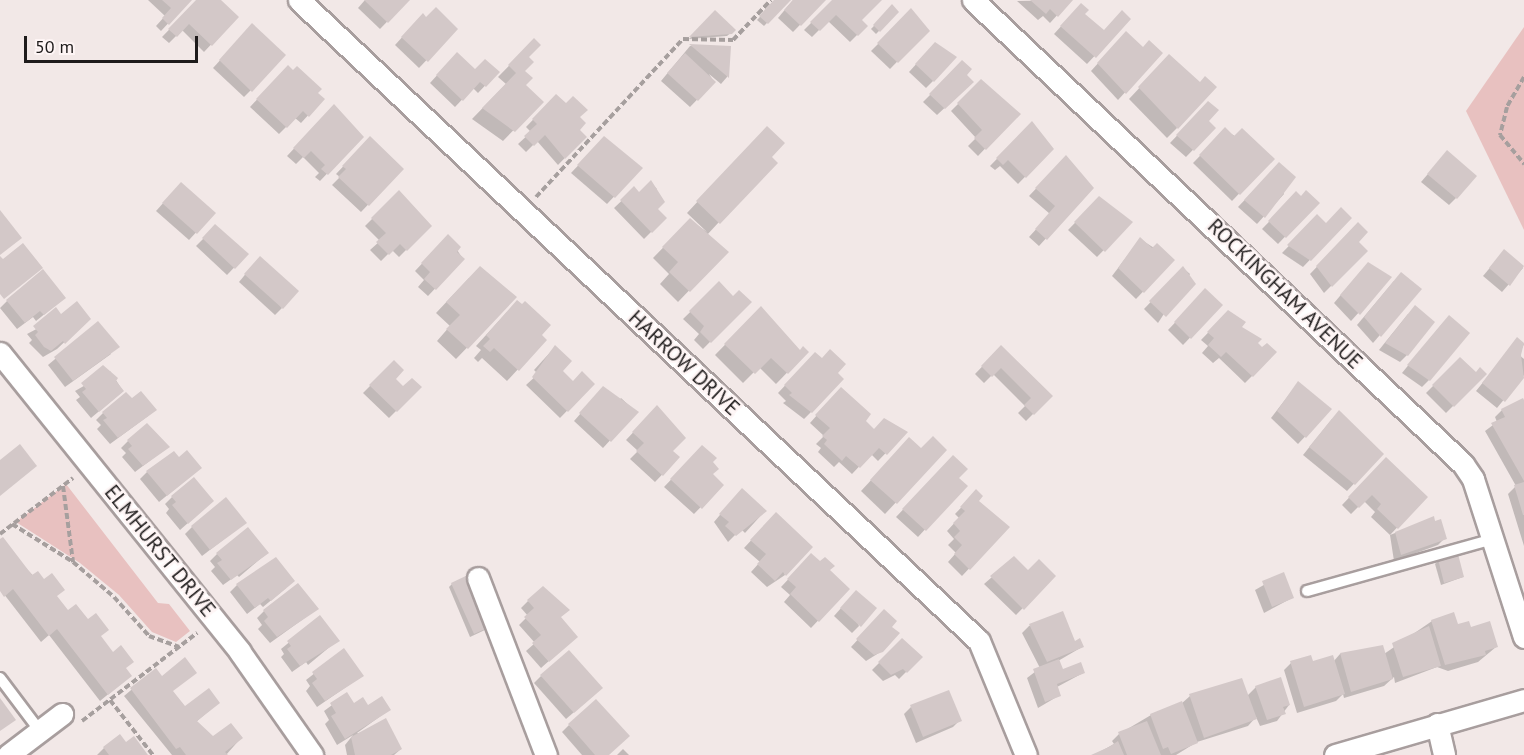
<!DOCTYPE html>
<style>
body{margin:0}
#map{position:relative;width:1524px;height:755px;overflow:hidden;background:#f2e8e7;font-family:"PT Sans",sans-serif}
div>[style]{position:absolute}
.green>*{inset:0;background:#e8c1c0}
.shadow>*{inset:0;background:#0003}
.building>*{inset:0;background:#d3c8c8}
.path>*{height:4px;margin-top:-2px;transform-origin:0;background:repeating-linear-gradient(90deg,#a69f9e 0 6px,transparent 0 9px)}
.roads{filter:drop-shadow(2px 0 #a89e9e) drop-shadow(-2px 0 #a89e9e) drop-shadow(0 2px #a89e9e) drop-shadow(0 -2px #a89e9e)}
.service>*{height:10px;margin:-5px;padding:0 5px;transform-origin:5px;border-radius:5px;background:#fff}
.minor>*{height:21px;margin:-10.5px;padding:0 10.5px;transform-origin:10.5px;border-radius:10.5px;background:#fff}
span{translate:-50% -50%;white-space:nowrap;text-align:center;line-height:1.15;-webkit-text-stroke:5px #fef5f5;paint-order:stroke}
.street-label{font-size:21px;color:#1e1b1b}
.scale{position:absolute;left:24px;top:36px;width:174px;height:27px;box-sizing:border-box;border:3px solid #1e1b1b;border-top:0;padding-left:8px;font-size:18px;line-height:21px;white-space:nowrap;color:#1e1b1b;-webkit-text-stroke:4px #fef5f5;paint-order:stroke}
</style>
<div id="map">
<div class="green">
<div style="clip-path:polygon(1524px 27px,1524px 230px,1466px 111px)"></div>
<div style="clip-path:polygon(66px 484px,158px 603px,169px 604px,190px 631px,176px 642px,152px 632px,119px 595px,80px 563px,16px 522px)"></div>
</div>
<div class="shadow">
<div style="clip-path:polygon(148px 0,190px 0,161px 31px,156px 26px,165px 16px)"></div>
<div style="clip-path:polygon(198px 0,218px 0,237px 17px,204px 52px,182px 30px,169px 43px,162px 37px)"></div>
<div style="clip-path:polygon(365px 0,408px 0,380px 29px,358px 8px)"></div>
<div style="clip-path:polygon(776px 0,789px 0,764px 26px,757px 20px)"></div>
<div style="clip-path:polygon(793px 0,824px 0,793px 32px,778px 18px)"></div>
<div style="clip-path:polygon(834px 0,880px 0,860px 20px,866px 26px,850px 42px,828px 21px,812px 37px,804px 30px)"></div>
<div style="clip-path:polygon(1071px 0,1050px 23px,1043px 16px,1038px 20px,1017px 1px)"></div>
<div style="clip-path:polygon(892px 7px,897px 12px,876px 34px,871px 29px)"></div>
<div style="clip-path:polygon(911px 11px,928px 30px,890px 69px,871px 51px)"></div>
<div style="clip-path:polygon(715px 12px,734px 30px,727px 36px,689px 39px)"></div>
<div style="clip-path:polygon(1074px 12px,1083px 14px,1104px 32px,1129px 19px,1087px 64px,1054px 34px)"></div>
<div style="clip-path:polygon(426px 19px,456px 29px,419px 68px,395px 45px,416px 22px)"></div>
<div style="clip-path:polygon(245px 33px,251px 90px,244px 97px,213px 68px)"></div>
<div style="clip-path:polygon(534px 40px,523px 71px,524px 85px,541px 102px,503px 141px,472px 119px,506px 84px,498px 77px)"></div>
<div style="clip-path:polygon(1119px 40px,1161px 53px,1118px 100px,1091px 71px)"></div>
<div style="clip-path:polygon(690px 46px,729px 47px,727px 77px,721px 84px,709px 74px,714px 82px,690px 107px,661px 81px)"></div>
<div style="clip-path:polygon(928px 51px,933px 81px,926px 88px,909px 72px)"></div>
<div style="clip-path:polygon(450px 61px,475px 71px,498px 72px,478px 93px,473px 88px,455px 107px,430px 83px)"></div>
<div style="clip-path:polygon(963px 62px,965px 89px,937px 115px,923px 102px)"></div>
<div style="clip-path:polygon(1159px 67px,1177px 128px,1167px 138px,1129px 99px)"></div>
<div style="clip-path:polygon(281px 74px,323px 99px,301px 123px,295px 118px,279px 134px,250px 107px)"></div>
<div style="clip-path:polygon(981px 81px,1018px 114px,978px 156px,968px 146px,976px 138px,951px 111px)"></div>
<div style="clip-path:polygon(556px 96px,578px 117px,577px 130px,585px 137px,558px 165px,537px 141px,526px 152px,518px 144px,531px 132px,526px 127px)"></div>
<div style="clip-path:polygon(1208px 103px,1207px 121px,1214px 128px,1186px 157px,1170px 143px)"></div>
<div style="clip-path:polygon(334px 106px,362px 137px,320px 181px,315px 177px,319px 173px,303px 157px,296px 164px,287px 156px)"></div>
<div style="clip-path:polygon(1032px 123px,1052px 149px,1018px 184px,1000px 166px,995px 170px,990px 166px)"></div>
<div style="clip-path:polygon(1225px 130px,1272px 159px,1232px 201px,1193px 163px)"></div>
<div style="clip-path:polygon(370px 138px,402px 169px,361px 212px,332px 185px,340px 177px,336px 174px)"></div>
<div style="clip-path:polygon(604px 138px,641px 168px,607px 204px,571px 173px)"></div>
<div style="clip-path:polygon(756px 139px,719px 222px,707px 235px,726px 252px,678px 302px,660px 284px,669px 274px,653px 258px,690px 220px,707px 232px,687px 213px)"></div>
<div style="clip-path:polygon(1065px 158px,1092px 188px,1039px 246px,1029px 237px,1050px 214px,1029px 196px)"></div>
<div style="clip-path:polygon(1440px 160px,1456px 198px,1449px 205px,1421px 182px)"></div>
<div style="clip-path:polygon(1272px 171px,1284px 194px,1257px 224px,1238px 207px)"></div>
<div style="clip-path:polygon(651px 183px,657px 189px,653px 193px,656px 209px,665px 218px,644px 239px,614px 208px,634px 189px,639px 194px)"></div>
<div style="clip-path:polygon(174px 191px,214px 213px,189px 240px,156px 211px)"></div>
<div style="clip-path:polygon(399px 192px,430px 226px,399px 257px,392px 250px,381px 261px,370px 250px,380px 241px,365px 226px)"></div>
<div style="clip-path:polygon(1296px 194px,1317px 203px,1278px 244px,1262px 229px)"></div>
<div style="clip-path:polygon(1099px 198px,1131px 222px,1097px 257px,1068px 230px)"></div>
<div style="clip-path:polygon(1317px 217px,1326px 225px,1350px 218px,1303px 267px,1282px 253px)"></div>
<div style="clip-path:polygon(1358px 224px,1356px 242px,1366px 251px,1324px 293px,1310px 274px)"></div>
<div style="clip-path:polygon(216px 226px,247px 254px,227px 275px,196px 246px)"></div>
<div style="clip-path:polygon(448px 236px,463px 259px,428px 296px,418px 287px,424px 280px,415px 271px)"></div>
<div style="clip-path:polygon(1140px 239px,1173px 260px,1136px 299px,1112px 276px)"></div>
<div style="clip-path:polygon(1504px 251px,1523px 268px,1502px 292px,1483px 276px)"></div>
<div style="clip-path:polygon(253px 265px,282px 308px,275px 315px,239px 282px)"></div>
<div style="clip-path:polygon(1183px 268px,1190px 274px,1158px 323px,1144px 309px)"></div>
<div style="clip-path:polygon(1361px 271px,1390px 278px,1351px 321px,1334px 303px)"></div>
<div style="clip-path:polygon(469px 278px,515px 298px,456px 359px,437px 341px,450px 326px,436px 313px)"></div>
<div style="clip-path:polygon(1394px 281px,1419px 290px,1373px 343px,1357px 325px)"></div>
<div style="clip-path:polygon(719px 284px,733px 298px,749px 302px,703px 349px,694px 340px,699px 334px,683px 319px)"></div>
<div style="clip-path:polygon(1205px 291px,1221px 305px,1183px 345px,1168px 330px)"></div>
<div style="clip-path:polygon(7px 301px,57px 304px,36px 321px,33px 317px,17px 329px,0 308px)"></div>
<div style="clip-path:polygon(761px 308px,800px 351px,807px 352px,776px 384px,759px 367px,743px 383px,715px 355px)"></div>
<div style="clip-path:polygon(507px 312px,545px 340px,507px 381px,482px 358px,478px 362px,474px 358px,481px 350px,476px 346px)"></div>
<div style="clip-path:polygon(1228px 312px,1244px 322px,1239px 327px,1262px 349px,1275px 353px,1245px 383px,1219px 358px,1213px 363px,1202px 353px,1208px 346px,1201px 340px)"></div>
<div style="clip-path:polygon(1408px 314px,1407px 355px,1400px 362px,1379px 350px)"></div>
<div style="clip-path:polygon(61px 316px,89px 319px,57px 349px,43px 357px,29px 343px,32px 340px,27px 334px)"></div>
<div style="clip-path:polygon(98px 323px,111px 354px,65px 387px,48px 365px)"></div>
<div style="clip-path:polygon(1442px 324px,1429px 380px,1422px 387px,1402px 373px)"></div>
<div style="clip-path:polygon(1518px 339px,1524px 344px,1519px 355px,1524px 359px,1524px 375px,1497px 408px,1476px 391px)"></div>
<div style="clip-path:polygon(555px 347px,561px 371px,573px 383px,593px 384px,560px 418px,526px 385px,538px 374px,534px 370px)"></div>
<div style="clip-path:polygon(1001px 347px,1051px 396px,1026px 421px,1018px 413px,1025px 406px,993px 374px,984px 383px,975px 374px)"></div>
<div style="clip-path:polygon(1460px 359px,1476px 374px,1485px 374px,1446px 413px,1426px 393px)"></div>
<div style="clip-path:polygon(808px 361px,811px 412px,804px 419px,783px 403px,786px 401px,778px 393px)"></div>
<div style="clip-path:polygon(394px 362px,394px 379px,403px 388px,420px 387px,389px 418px,363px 393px)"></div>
<div style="clip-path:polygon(110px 371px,123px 391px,91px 418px,76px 400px,80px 397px,75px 391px)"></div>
<div style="clip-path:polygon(1298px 383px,1330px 410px,1298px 444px,1271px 418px)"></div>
<div style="clip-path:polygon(596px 396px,618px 402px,621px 398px,636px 412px,603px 448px,574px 421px)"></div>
<div style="clip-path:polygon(834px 396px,874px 431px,906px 432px,878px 461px,871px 454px,852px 474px,839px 462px,834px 467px,818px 452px,821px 448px,816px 444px,824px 436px,810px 423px)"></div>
<div style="clip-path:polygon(1524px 403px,1524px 546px,1508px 494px,1516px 486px,1485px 431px,1497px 422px,1495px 417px,1502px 410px)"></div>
<div style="clip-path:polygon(657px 407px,671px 451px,678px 458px,655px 482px,630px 459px,638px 451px,626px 440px)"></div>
<div style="clip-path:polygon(103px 413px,148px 416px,110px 444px,97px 429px,101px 425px,96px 420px)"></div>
<div style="clip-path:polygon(1332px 419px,1382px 454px,1347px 491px,1303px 455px)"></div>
<div style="clip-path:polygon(128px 441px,168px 447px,135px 472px,122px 457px,126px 453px,121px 448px)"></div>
<div style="clip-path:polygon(702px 447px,711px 462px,711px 475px,722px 485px,694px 514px,664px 487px)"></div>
<div style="clip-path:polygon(899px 450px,945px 450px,885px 514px,861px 491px)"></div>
<div style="clip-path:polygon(953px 457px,957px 479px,965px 486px,918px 537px,896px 517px)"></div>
<div style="clip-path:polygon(1386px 459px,1426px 497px,1390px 535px,1371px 517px,1375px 512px,1364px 501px,1351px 514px,1342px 505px)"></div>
<div style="clip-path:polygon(147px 472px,192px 475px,159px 502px,140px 479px)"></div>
<div style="clip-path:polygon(976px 492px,976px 502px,1008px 527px,962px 576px,948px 562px,956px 553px,948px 545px,954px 539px,947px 531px,959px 518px,955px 514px)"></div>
<div style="clip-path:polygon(172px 497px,205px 508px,180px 530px,166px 513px,169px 509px,165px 504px)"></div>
<div style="clip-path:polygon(735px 497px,765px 511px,745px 533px,741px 529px,728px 542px,714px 522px)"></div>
<div style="clip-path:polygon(1433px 518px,1445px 538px,1438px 545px,1394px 561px,1390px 535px)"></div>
<div style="clip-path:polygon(769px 521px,785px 575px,767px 587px,751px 572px,760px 562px,744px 548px)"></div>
<div style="clip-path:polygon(245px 523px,202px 556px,185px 534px,192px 527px)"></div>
<div style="clip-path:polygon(0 541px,68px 612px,88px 621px,130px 676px,100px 701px,49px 635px,41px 642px,0 589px)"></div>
<div style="clip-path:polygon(267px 553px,239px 577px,237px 575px,223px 585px,211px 571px,215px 567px,210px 561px,217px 554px)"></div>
<div style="clip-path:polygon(811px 555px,848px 589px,811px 628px,784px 602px,790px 595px,781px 587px)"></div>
<div style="clip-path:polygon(1014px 558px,1028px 572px,1054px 576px,1016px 615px,984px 584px)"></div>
<div style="clip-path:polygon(1438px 561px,1463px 577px,1441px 585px,1435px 564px)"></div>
<div style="clip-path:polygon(1283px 574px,1292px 598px,1264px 613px,1255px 590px)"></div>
<div style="clip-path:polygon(452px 584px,487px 629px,470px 637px,449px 587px)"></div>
<div style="clip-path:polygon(237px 585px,286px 588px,263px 607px,260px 604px,247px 614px,230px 592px)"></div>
<div style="clip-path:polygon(849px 599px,859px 626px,852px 633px,834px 616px)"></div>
<div style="clip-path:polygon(528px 601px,559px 618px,569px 643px,541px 668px,526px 651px,535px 643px,519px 625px,528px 616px,521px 608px)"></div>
<div style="clip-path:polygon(317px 609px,270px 643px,258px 629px,262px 625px,257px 618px,264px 611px)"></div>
<div style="clip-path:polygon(884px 611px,890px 627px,882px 651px,866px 661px,851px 647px)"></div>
<div style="clip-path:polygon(1062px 613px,1074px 643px,1082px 647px,1058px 661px,1062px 671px,1083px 673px,1057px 687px,1060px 695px,1038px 708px,1027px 678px,1040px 668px,1022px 633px,1029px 626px)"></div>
<div style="clip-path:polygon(320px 617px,338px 640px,308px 665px,306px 662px,292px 672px,281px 657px,284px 654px,281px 649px)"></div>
<div style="clip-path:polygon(1432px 621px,1470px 629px,1496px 647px,1478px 662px,1448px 671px,1437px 667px,1395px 683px,1394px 677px,1384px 686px,1344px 698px,1343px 694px,1336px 701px,1297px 713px,1284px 670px,1291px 663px,1333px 662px,1340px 654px,1384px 654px)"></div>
<div style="clip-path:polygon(902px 640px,921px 657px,899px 679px,895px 675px,883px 681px,872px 670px)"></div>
<div style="clip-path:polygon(343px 651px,362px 676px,317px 707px,306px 691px,310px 686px,306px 680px)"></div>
<div style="clip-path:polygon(155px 670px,185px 708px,218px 703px,196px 722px,213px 738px,241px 738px,226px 755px,172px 755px,124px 696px)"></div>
<div style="clip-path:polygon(541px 676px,594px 695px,566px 719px,534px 683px)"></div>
<div style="clip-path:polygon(1256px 687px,1289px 705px,1277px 721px,1260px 726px,1256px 717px,1248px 726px,1197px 742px,1176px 755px,1094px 755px,1114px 744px,1112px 741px,1119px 734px,1151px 715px,1181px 704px,1190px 696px,1247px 696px)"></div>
<div style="clip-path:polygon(347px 694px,353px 705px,389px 710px,357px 733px,401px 749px,394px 755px,347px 755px,345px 745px,353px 735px,337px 745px,325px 724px,329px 720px,324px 711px)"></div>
<div style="clip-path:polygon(911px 707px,960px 720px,953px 727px,916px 743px,904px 714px)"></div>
<div style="clip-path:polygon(569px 725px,608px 755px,582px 755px,562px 732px)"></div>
<div style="clip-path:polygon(126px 745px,146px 755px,97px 755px,104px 748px)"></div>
<div style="clip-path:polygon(623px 749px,629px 755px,617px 755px)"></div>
</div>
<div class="building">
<div style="clip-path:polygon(162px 0,192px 0,169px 25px,162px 18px,171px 8px)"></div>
<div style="clip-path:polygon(196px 0,221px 0,239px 17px,212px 46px,189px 24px,177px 37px,168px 29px)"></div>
<div style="clip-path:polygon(364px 0,410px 0,388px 23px)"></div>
<div style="clip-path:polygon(774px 0,791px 0,768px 24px,759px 16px)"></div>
<div style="clip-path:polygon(793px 0,826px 0,801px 26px,784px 10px)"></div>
<div style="clip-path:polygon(832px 0,882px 0,862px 20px,868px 26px,858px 36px,836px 15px,820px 31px,810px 22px)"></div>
<div style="clip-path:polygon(1030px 0,1073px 0,1058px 17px,1050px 9px,1046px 14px)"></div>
<div style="clip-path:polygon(1081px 3px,1089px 10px,1085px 14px,1104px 30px,1122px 10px,1131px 19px,1096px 58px,1060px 26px)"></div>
<div style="clip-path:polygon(892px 4px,899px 12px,880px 32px,873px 25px)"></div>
<div style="clip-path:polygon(436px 7px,458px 29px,428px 62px,401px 37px,423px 13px,426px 17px)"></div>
<div style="clip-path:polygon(911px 8px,930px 31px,898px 63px,877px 43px)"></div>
<div style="clip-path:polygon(715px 10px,736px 30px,732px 34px,689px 37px)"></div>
<div style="clip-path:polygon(252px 23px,286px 55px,252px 92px,219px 60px)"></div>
<div style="clip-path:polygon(1126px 31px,1143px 47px,1149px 40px,1163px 53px,1126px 94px,1097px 63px)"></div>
<div style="clip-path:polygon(534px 38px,541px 45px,529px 57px,534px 62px,525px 71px,533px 78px,526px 85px,544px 102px,515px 132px,482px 108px,516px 73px,508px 65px)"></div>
<div style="clip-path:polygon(935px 42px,957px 57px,934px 82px,915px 64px)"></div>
<div style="clip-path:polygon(689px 44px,731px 46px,729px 78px)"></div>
<div style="clip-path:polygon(457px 52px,475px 69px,485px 59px,500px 72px,486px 87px,480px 82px,463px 101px,436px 75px)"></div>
<div style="clip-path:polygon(685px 53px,716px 82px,698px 101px,667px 73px)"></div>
<div style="clip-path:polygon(1169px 54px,1200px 82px,1205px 76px,1217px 87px,1178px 129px,1138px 87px)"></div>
<div style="clip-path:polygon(962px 60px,972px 69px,967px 75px,974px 82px,945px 109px,929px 94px)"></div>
<div style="clip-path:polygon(288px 65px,293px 70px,297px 66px,322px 89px,318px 93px,325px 99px,309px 117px,303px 111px,287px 128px,256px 99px)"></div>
<div style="clip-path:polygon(981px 79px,1021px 114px,986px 150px,974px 138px,982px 130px,957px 103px)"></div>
<div style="clip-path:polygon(556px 94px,566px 103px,573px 96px,588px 110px,580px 117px,586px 123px,580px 130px,587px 137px,565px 159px,545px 135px,534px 146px,524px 136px,537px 124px,532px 119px)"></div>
<div style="clip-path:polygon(1208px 101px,1219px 110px,1209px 121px,1216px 128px,1194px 151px,1176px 135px)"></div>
<div style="clip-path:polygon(334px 104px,364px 137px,328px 175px,321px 169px,325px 165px,311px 151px,304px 158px,293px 148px)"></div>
<div style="clip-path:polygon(1032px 121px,1054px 149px,1026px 178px,1008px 160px,1003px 165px,996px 158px)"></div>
<div style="clip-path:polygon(767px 126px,785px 143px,772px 157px,778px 163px,720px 224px,696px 201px)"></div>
<div style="clip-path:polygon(1225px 127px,1234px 136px,1242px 128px,1275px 159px,1240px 195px,1199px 155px)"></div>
<div style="clip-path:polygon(370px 136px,404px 169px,369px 206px,338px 177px,346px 169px,342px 166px)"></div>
<div style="clip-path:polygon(604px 136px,643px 168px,615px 198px,577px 165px)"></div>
<div style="clip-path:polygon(1447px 150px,1477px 176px,1457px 199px,1427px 174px)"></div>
<div style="clip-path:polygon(1066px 155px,1094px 188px,1047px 240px,1035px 229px,1055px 206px,1035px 188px)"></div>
<div style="clip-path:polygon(1279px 162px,1296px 177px,1265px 218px,1244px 200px)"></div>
<div style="clip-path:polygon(651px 180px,665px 202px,658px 209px,667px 218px,652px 233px,620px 200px,634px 186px,639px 192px)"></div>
<div style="clip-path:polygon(181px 182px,216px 213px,197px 234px,162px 203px)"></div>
<div style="clip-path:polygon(399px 190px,432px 226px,407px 251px,400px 244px,389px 255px,376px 242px,386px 233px,371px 218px)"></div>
<div style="clip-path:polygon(1306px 190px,1320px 203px,1286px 238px,1268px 221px,1296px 191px,1301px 196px)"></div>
<div style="clip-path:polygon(1099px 196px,1133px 222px,1105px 252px,1074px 222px)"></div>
<div style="clip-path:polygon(1341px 207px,1352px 218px,1311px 261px,1287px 245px,1317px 214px,1326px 223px)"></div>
<div style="clip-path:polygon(0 210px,22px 238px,0 255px)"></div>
<div style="clip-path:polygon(690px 218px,729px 252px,690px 292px,669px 272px,678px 262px,662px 247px)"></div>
<div style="clip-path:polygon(1358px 222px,1368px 232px,1359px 242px,1368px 251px,1332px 287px,1316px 266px)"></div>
<div style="clip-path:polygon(215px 224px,249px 254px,235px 269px,202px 238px)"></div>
<div style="clip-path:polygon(448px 234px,461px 247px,457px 252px,465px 259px,436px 290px,424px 279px,430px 272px,421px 263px)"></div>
<div style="clip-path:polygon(1140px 237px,1152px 248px,1157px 243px,1175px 260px,1144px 293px,1118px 268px)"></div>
<div style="clip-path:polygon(23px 243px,43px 268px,4px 299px,0 294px,0 256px,3px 259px)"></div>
<div style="clip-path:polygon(1504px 249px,1524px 266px,1510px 286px,1489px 268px)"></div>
<div style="clip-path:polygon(260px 256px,299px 291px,283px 309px,244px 274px)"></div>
<div style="clip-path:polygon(1368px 262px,1392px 277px,1360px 315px,1340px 295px)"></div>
<div style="clip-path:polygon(480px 266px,517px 297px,468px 349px,446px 329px,460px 315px,446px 302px)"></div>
<div style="clip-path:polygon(1183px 266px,1196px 284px,1166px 317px,1149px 301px)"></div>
<div style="clip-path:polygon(43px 269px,66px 298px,44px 315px,40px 311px,25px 323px,6px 300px)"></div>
<div style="clip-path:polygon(1401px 272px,1422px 289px,1381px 337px,1364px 317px)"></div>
<div style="clip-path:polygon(719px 281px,733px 296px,739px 290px,752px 302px,711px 343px,700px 332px,704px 326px,689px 311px)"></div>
<div style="clip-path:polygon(1205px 288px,1223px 305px,1191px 339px,1174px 322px)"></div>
<div style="clip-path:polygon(517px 300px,522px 304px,525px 301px,551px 325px,542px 335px,547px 340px,519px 371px,494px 348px,490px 352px,483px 346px,490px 339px,486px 335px)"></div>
<div style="clip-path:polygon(77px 301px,91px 319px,65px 344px,63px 341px,51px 351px,44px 347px,35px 335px,38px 332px,33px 326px,56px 307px,61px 314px)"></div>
<div style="clip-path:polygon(1415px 305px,1435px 322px,1408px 356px,1385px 343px)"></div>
<div style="clip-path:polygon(761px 306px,800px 350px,803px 346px,809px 352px,788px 374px,771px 358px,755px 374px,724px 344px)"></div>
<div style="clip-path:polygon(1228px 310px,1246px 322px,1242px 327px,1262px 339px,1258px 343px,1262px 347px,1267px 343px,1277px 352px,1253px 377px,1226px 352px,1221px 357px,1208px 345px,1214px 338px,1207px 332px)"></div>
<div style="clip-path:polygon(1449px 315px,1470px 333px,1430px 381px,1407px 365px)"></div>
<div style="clip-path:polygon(98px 321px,120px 347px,73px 381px,54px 357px)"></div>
<div style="clip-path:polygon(1517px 337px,1524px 343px,1521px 355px,1524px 378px,1505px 402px,1482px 383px)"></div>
<div style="clip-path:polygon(555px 345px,572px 361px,563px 371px,573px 381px,582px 371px,595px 384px,568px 412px,532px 377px)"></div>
<div style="clip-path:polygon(1001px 345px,1053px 396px,1034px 415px,1024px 405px,1031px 398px,1001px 368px,992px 377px,981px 366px)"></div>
<div style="clip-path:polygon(830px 349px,846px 364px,838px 373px,844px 379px,812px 413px,789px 395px,792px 393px,784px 385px,815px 352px,822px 358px)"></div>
<div style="clip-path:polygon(1460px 357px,1476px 372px,1480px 367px,1487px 374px,1454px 407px,1432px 385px)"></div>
<div style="clip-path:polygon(394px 360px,404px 370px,396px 379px,403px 386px,412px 378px,422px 387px,397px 412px,369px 385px)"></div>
<div style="clip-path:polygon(103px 365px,118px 378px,116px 381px,124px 391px,99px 412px,82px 392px,86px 389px,81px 383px)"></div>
<div style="clip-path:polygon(1298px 381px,1332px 409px,1306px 438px,1277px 411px)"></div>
<div style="clip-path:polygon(603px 386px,639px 412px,611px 442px,579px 413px)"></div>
<div style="clip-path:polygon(841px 387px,871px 414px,866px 421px,874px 429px,884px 418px,908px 432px,887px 455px,879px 448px,860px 468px,846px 456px,842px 461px,824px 444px,827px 440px,822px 436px,830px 428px,815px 415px)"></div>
<div style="clip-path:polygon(141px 391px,157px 410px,118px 438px,103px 420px,107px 418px,102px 412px,126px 392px,132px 398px)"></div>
<div style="clip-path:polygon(1523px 398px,1524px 400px,1524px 481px,1491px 423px,1505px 417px,1501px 409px)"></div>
<div style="clip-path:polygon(657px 405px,686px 438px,673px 451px,680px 457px,663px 476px,636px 451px,644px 443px,632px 432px)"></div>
<div style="clip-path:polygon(1339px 410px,1384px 454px,1355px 485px,1309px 447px)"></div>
<div style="clip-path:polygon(147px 423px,170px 447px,143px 466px,128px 449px,132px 446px,127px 440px)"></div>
<div style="clip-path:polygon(933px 436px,947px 450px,897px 504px,870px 480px,909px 437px,921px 448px)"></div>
<div style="clip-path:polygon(20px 444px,37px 466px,0 496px,0 460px)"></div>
<div style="clip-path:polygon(702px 445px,717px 458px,713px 462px,719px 469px,713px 474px,724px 485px,702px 509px,670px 479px)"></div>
<div style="clip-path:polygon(187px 450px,202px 468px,167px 496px,146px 471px,174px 451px,179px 457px)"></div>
<div style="clip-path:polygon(953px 455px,968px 469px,959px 478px,968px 486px,926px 531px,902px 509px)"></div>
<div style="clip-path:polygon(1386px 457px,1428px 497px,1398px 529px,1377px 509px,1381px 504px,1372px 495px,1359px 508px,1348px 497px)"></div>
<div style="clip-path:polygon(194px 477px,214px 501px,188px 524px,172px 505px,176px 502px,171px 496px)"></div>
<div style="clip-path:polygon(1524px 482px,1524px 515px,1523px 515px,1514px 485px)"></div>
<div style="clip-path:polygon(742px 488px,767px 511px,736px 536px,725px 526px,729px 522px,719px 514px)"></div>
<div style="clip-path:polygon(976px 489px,983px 496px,979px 501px,1010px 527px,970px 570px,954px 554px,962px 545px,954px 537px,960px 531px,953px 523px,965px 511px,960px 507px)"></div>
<div style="clip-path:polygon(226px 497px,247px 523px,210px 550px,191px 526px)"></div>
<div style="clip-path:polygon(776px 512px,813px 547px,786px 576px,783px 572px,775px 581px,757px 564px,766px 554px,750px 540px)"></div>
<div style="clip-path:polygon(1434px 516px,1435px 521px,1441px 519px,1447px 539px,1401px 555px,1395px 532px)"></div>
<div style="clip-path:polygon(248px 527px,269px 553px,231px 580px,217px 563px,222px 560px,216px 553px)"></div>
<div style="clip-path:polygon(3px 537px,32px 575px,38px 571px,44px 579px,52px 573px,65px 590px,57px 596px,68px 610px,76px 604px,88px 619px,96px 613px,109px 630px,101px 636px,113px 652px,121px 645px,134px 662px,126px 668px,132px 676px,108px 695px,57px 629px,49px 636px,13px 589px,4px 597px,0 591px,0 539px)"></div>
<div style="clip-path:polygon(811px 553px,820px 561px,825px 557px,835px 566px,830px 570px,850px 589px,819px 622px,790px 594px,796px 587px,787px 579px)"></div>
<div style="clip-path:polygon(1458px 554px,1464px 577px,1444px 583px,1438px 559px)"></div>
<div style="clip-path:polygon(1014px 556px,1028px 570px,1039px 559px,1056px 576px,1024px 610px,990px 576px)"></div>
<div style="clip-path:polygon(276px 557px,295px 581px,271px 601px,268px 598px,255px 608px,236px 584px)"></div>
<div style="clip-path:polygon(1284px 572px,1294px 598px,1272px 607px,1262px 581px)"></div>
<div style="clip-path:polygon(470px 574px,492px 626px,474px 634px,451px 583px)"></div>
<div style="clip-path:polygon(298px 583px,319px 609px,277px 637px,264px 621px,268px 617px,263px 610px)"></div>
<div style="clip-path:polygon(543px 586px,570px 610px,561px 617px,578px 637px,549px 662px,532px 643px,541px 635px,524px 617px,534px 608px,527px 600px)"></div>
<div style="clip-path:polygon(856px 590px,877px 608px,861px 627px,840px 608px)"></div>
<div style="clip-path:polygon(884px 609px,897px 621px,892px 627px,900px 633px,883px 652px,874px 655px,856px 639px)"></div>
<div style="clip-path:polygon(1063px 611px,1075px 641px,1080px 638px,1084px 647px,1047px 662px,1029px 624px)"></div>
<div style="clip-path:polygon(1454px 612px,1458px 624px,1469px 621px,1471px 627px,1490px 621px,1498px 647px,1485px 651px,1486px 655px,1445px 665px,1431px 620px)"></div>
<div style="clip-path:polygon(320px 615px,340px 641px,300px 666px,287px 649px,291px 646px,287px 641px)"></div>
<div style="clip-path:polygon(1429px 626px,1441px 666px,1403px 677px,1392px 643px)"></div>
<div style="clip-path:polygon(902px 638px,923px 657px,907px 673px,903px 669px,891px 675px,878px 662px)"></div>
<div style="clip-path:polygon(1383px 645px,1393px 679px,1351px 692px,1340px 653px)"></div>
<div style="clip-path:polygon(344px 648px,364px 676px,325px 701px,312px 683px,317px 679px,312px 672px)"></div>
<div style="clip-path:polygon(569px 650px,603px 688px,574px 713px,540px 675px)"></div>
<div style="clip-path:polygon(1311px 655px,1313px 661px,1333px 655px,1345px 694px,1304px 707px,1290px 661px)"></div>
<div style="clip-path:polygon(185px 657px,197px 673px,173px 691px,185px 706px,209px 688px,220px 703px,197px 721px,213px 736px,231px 723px,243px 738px,225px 752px,228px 755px,186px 755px,180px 747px,176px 749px,130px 688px,156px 668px,162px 676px)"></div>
<div style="clip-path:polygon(1059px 659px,1063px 669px,1081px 662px,1085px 673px,1057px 684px,1061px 696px,1045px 702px,1033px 669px)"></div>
<div style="clip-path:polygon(1281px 677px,1290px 705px,1283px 707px,1286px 714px,1267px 720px,1255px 686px)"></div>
<div style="clip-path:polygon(1242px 678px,1257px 719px,1204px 738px,1189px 694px)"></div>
<div style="clip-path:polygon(949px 690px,962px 721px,923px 737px,910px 705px)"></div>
<div style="clip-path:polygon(347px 692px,354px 703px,363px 697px,368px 705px,382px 696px,391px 710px,345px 739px,331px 716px,336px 713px,330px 703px)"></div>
<div style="clip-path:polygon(0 698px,16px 720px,0 731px)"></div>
<div style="clip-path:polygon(596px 699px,630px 736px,609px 755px,595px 755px,568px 724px)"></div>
<div style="clip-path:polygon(1182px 701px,1198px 743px,1171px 754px,1168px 747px,1163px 749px,1150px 714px)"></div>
<div style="clip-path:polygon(386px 718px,402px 749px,391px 755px,355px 755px,351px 737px)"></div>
<div style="clip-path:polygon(1147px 721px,1161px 755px,1127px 755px,1118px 732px)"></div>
<div style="clip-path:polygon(120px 734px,126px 742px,134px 736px,148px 755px,109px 755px,103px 747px)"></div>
<div style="clip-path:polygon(1118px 741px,1124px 755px,1091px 755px,1109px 747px)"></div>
</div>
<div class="path">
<div style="left:1524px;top:77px;width:34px;rotate:120deg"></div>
<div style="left:1507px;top:107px;width:29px;rotate:104deg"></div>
<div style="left:1500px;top:135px;width:38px;rotate:50deg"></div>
<div style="left:536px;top:197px;width:216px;rotate:-47.1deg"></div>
<div style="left:683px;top:39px;width:50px;rotate:1.1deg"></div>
<div style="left:733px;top:40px;width:55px;rotate:-46.5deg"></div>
<div style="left:63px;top:486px;width:77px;rotate:82.5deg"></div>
<div style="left:12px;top:524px;width:72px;rotate:31.9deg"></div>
<div style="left:73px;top:562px;width:54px;rotate:40.5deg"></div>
<div style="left:114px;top:597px;width:52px;rotate:48.1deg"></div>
<div style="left:149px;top:636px;width:32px;rotate:20deg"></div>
<div style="left:0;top:534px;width:92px;rotate:-37.5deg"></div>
<div style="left:110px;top:700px;width:70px;rotate:52deg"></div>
<div style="left:82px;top:721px;width:145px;rotate:-37.4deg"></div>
</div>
<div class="roads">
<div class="service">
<div style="left:1307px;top:591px;width:193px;rotate:-15.6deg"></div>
<div style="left:0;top:678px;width:66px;rotate:53deg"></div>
</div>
<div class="minor">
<div style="left:299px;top:0;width:934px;rotate:43.31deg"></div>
<div style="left:979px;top:641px;width:123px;rotate:67.6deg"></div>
<div style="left:973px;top:0;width:675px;rotate:43.44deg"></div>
<div style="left:1463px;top:464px;width:18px;rotate:56deg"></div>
<div style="left:1473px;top:479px;width:166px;rotate:72.1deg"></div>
<div style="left:0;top:353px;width:383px;rotate:51.2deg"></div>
<div style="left:240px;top:652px;width:126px;rotate:55deg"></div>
<div style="left:478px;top:578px;width:190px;rotate:69deg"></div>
<div style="left:1437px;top:724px;width:32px;rotate:77deg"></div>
<div style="left:8px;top:755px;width:68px;rotate:-37.2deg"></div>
<div style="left:1335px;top:755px;width:197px;rotate:-16.2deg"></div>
</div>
</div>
<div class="street-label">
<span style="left:1285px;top:294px;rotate:44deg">ROCKINGHAM AVENUE</span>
<span style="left:684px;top:363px;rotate:43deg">HARROW DRIVE</span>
<span style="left:160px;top:551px;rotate:51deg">ELMHURST DRIVE</span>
</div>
<div class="scale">50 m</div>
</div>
